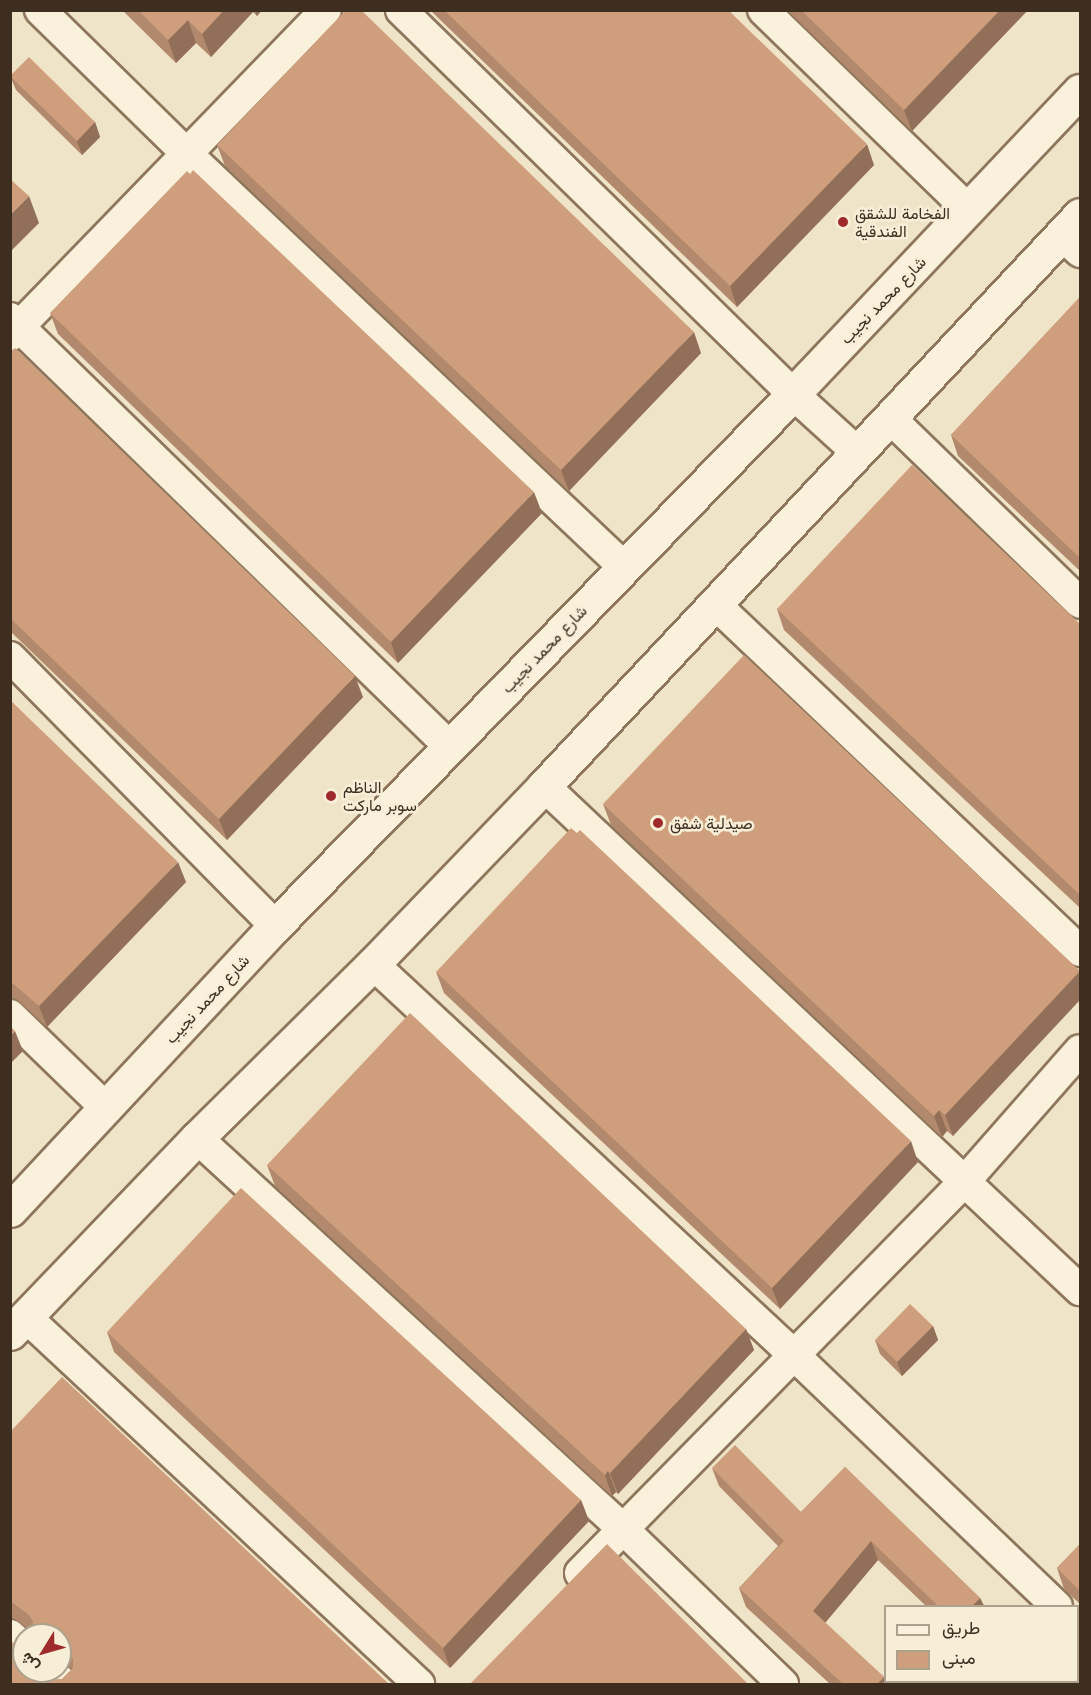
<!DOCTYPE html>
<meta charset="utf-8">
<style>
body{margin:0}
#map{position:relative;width:1091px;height:1695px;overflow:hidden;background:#f0e4c8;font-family:"Libre Baskerville",Vazirmatn,serif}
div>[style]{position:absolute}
.roads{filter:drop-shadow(2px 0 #8d765c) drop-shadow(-2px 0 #8d765c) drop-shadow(0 2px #8d765c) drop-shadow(0 -2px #8d765c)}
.minor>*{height:30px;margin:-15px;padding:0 15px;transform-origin:15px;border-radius:15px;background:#faf1dc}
.secondary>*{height:33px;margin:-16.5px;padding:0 16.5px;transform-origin:16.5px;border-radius:16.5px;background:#faf1dc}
.wall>*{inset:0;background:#b2896c}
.shaded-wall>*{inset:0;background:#916f58}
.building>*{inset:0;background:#cf9f7d}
.dots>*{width:16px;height:16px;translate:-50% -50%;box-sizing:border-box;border:3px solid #f7eed8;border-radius:50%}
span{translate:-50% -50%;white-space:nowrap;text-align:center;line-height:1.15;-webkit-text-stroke:5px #f7eed8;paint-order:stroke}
.poi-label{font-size:16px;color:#3d2e20}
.left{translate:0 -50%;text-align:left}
.street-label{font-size:16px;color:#3d2e20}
.frame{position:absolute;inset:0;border:12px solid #3d2e20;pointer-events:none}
.legend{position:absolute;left:884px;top:1605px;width:195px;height:78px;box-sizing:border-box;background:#f7eed8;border:2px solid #ada18e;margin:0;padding:8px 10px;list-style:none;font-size:18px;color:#3d2e20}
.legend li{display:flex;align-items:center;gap:12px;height:30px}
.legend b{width:30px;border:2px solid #ada18e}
.north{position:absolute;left:12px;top:1623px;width:60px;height:60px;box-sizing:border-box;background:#f7eed8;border:2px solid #ada18e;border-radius:50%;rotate:233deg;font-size:16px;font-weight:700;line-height:24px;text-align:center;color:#3d2e20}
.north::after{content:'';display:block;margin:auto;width:21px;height:27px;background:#9e2a2b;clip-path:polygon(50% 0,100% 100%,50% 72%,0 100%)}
</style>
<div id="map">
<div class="roads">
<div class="minor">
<div style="left:40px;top:10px;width:206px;rotate:44.4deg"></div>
<div style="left:187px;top:154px;width:601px;rotate:43.38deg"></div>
<div style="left:401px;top:10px;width:549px;rotate:44.41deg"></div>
<div style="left:793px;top:394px;width:86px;rotate:42.2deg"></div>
<div style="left:763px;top:10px;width:287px;rotate:44.2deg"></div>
<div style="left:1062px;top:235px;width:25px;rotate:43deg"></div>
<div style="left:10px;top:318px;width:613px;rotate:44.27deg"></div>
<div style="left:10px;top:336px;width:454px;rotate:-45.9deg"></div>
<div style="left:890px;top:418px;width:265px;rotate:44.2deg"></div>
<div style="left:715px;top:604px;width:504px;rotate:43.55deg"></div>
<div style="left:10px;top:657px;width:378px;rotate:45.4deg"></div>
<div style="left:544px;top:786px;width:736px;rotate:43.24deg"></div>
<div style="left:373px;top:964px;width:573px;rotate:42.88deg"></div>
<div style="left:793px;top:1354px;width:365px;rotate:43.7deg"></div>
<div style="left:10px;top:1015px;width:134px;rotate:44.1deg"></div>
<div style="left:197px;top:1138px;width:578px;rotate:42.55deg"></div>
<div style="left:623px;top:1529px;width:223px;rotate:44.1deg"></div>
<div style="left:26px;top:1317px;width:538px;rotate:43.04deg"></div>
<div style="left:580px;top:1573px;width:549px;rotate:-45.52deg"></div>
<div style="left:965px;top:1181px;width:174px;rotate:-48.7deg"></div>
<div style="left:1078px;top:1626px;width:4px;rotate:56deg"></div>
<div style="left:10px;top:1635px;width:18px;rotate:41deg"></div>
<div style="left:50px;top:1671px;width:19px;rotate:43deg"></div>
</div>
<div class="secondary">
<div style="left:10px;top:1210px;width:388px;rotate:-47deg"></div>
<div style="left:275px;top:926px;width:743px;rotate:-45.76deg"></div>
<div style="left:793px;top:394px;width:417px;rotate:-46.6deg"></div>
<div style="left:10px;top:1333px;width:270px;rotate:-46.2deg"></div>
<div style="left:197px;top:1138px;width:247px;rotate:-44.7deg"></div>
<div style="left:373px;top:964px;width:247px;rotate:-46.1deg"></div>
<div style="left:544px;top:786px;width:783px;rotate:-46.81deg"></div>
</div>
</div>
<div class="wall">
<div style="clip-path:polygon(122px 10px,262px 10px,257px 16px,253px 12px,211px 57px,196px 43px,176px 63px)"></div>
<div style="clip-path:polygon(430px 10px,728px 10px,874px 165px,737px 307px)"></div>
<div style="clip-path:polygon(787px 10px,1028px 10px,912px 131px)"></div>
<div style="clip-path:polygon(10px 76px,95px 122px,100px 137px,82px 155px,16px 90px)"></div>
<div style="clip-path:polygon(217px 145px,701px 353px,569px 491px,225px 166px)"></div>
<div style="clip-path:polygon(1080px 297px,1080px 571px,958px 456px,951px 435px)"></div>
<div style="clip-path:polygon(50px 313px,542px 513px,398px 663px,58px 334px)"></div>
<div style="clip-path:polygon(10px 352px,363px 697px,227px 840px,10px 631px)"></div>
<div style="clip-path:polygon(777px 609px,1080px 624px,1080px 908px,784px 630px)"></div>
<div style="clip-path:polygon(10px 700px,186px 882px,47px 1027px,15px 998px,10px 999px)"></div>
<div style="clip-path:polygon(603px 804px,1080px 971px,953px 1136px,947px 1131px,942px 1137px,611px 825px)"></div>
<div style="clip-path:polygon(436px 972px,918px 1162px,780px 1309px,444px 993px)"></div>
<div style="clip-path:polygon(267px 1165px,746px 1329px,754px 1350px,618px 1494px,616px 1492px,612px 1496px,275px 1186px)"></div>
<div style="clip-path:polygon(933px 1326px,938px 1340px,902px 1376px,880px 1354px,875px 1340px)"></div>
<div style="clip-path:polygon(107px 1332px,581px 1500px,589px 1521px,450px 1668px,114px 1352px)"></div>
<div style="clip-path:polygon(10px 1432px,389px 1684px,10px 1684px,24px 1671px,53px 1680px,62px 1679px,72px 1669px,60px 1659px,60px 1635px,30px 1635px,31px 1631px,13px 1618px,10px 1619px)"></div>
<div style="clip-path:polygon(845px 1467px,980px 1598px,984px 1606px,926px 1606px,878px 1560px,825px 1623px,884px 1677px,887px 1684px,830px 1684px,746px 1607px,739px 1588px,778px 1546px,719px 1486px,712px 1468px,801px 1512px)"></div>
<div style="clip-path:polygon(1080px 1544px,1080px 1604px,1064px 1589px,1057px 1568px)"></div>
<div style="clip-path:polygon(1036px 1682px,1077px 1682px,1080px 1684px,1039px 1684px)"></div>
</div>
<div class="shaded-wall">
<div style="clip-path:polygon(224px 10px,252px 10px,253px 12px,211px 57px,202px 34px)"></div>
<div style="clip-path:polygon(255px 10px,262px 10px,257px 16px)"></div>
<div style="clip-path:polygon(1000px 10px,1028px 10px,912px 131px,904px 110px)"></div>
<div style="clip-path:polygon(188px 20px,196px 43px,176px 63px,168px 40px)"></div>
<div style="clip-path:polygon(95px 122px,100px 137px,82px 155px,77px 141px)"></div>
<div style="clip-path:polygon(867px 144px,874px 165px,737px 307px,730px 286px)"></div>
<div style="clip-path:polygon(29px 196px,39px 223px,10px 252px,10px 215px)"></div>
<div style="clip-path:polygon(694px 332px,701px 353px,569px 491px,561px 470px)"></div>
<div style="clip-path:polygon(534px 492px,542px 513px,398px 663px,391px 642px)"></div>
<div style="clip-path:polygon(355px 676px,363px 697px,227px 840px,219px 819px)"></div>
<div style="clip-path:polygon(178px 862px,186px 882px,47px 1027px,39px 1006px)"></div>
<div style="clip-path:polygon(1080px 971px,1080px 1000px,953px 1136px,945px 1115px)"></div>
<div style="clip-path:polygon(15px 1031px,23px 1051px,10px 1064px,10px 1036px)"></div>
<div style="clip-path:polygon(939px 1110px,947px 1131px,942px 1137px,934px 1116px)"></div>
<div style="clip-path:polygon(911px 1141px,918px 1162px,780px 1309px,772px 1288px)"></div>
<div style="clip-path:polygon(933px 1326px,938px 1340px,902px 1376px,897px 1362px)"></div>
<div style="clip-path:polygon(746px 1329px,754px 1350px,618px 1494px,610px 1473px)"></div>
<div style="clip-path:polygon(608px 1471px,616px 1492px,612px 1496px,605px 1475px)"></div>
<div style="clip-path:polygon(581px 1500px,589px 1521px,450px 1668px,443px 1648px)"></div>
<div style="clip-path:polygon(871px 1541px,878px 1560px,819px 1630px,813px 1611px)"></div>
<div style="clip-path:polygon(980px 1598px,984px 1606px,972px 1606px)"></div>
<div style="clip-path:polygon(884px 1677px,887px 1684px,877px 1684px)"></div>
</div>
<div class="building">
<div style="clip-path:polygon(138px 10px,224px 10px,202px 34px,188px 20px,168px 40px)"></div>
<div style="clip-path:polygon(346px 10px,361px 10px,694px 332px,561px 470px,217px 145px)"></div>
<div style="clip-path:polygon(444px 10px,728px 10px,867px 144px,730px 286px)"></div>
<div style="clip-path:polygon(801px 10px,1000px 10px,904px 110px)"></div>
<div style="clip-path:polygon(29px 57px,95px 122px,77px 141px,10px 76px)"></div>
<div style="clip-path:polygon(193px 170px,534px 492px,391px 642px,50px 313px,187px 171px,190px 174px)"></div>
<div style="clip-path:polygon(10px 179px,29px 196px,10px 215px)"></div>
<div style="clip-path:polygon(1080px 297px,1080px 558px,951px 435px)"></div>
<div style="clip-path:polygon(15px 348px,355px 676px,219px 819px,10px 618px,10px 352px)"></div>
<div style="clip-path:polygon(912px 465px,1080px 624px,1080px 895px,777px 609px)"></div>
<div style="clip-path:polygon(744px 655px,1080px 971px,945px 1115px,939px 1110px,934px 1116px,603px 804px)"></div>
<div style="clip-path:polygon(10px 700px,178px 862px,39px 1006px,10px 981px)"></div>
<div style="clip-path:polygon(571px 828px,577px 833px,580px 830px,911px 1141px,772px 1288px,436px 972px)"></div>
<div style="clip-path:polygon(410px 1013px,746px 1329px,610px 1473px,608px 1471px,605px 1475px,267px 1165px)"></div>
<div style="clip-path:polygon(10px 1026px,15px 1031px,10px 1036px)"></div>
<div style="clip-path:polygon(241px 1188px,581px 1500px,443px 1648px,107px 1332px)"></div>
<div style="clip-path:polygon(910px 1304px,933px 1326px,897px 1362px,875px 1340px)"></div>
<div style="clip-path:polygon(62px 1377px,389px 1684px,10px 1684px,10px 1641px,14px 1643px,24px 1641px,24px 1671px,41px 1671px,53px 1680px,62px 1679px,73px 1668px,73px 1659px,69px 1651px,60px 1644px,60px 1635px,48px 1635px,46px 1633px,40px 1635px,30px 1635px,33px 1621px,28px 1614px,10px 1601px,10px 1432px)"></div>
<div style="clip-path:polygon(735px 1445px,801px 1512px,845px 1467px,980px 1598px,972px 1606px,938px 1606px,871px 1541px,813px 1611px,884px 1677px,877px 1684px,843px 1684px,739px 1588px,784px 1541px,712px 1468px)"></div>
<div style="clip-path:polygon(607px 1544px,748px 1684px,470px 1684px)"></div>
<div style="clip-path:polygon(1080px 1544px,1080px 1591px,1057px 1568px)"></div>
<div style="clip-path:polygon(1077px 1669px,1080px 1672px,1080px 1684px,1049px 1684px,1046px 1682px,1077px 1682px)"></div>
</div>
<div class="dots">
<div style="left:843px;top:222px;background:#9e2a2b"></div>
<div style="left:331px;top:796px;background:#9e2a2b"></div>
<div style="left:658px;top:823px;background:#9e2a2b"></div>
</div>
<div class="poi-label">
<span class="left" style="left:855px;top:222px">الفخامة للشقق<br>الفندقية</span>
<span class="left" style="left:343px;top:796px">الناظم<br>سوبر ماركت</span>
<span class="left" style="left:670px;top:823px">صيدلية شفق</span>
</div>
<div class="street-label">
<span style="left:883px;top:300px;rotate:-46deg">شارع محمد نجيب</span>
<span style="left:544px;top:649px;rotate:-46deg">شارع محمد نجيب</span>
<span style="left:207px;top:999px;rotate:-47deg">شارع محمد نجيب</span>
</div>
<div class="frame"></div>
<ul class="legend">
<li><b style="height:8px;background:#faf1dc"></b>طريق</li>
<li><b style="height:16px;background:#cf9f7d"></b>مبنى</li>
</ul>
<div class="north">ش</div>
</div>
